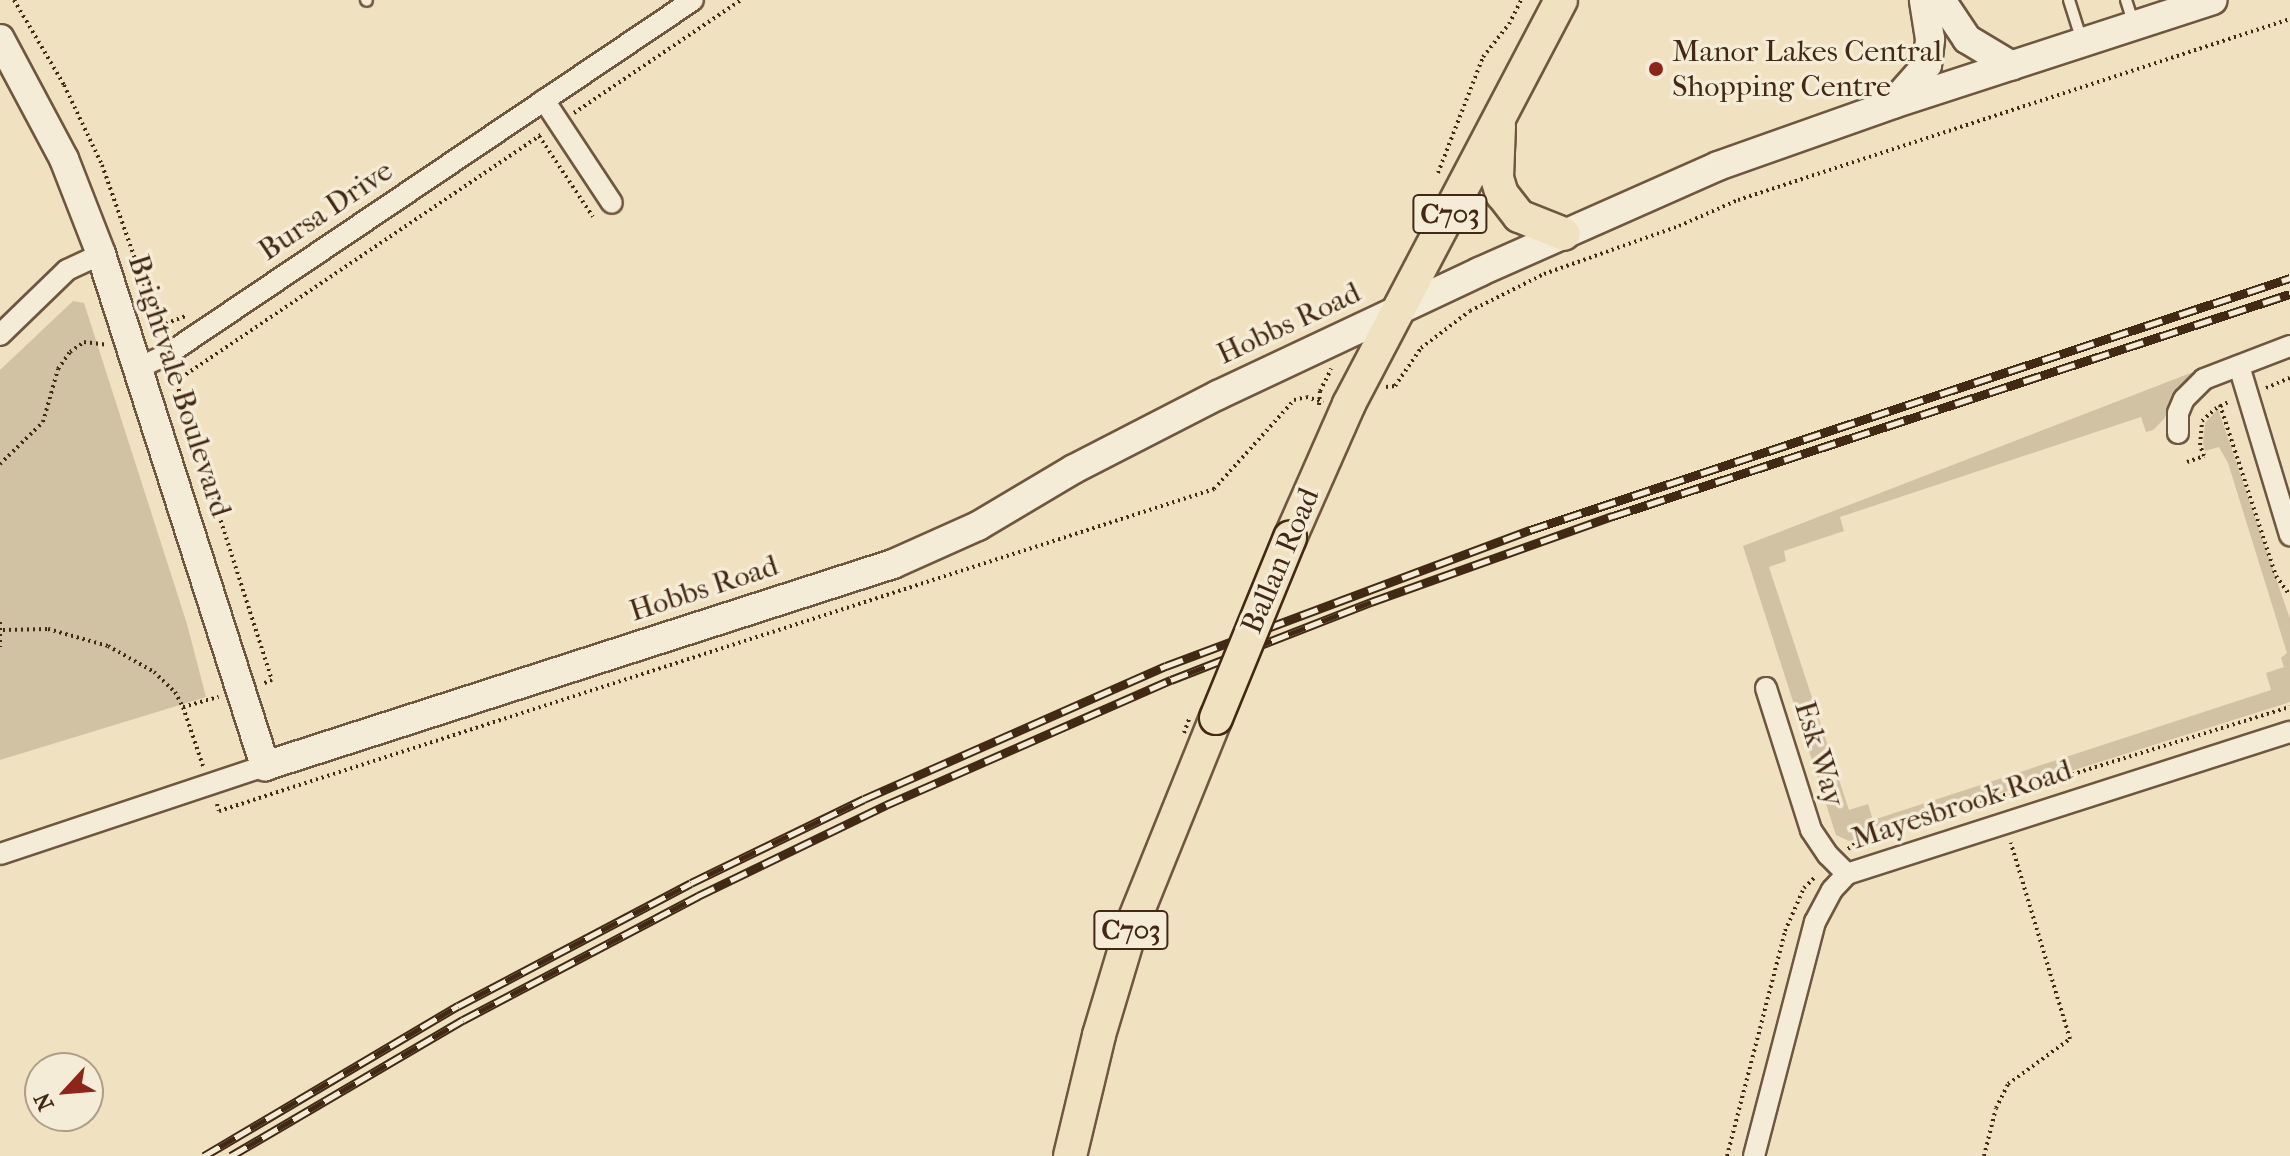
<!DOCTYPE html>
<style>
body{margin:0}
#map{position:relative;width:2290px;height:1156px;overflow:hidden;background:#f0e1c1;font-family:"IM FELL French Canon",serif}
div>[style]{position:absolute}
.green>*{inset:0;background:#d2c2a4}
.path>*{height:4px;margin-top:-2px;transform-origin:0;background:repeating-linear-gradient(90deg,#422914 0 2px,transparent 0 6px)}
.roads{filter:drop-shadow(2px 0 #6e573f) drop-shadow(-2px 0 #6e573f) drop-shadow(0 2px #6e573f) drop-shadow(0 -2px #6e573f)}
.lane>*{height:10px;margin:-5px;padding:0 5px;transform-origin:5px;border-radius:5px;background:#f5ecd7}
.street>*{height:20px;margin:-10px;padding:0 10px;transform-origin:10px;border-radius:10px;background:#f5ecd7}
.secondary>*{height:28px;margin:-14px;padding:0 14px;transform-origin:14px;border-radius:14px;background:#f5ecd7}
.primary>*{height:32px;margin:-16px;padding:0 16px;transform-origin:16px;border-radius:16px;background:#f0e1c1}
.rail>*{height:9px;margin-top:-4.5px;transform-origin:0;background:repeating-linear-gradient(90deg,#f5ecd7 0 18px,#422914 0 36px);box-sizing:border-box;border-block:2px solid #422914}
.path-bridge>*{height:4px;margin-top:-2px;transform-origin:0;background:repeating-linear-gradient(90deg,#422914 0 2px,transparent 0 6px)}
.bridges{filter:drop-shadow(2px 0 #422914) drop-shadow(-2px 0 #422914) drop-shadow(0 2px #422914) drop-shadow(0 -2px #422914)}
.primary-bridge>*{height:32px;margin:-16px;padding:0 16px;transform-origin:16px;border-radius:16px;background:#f0e1c1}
.dots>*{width:22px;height:22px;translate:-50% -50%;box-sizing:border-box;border:4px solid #f5ecd7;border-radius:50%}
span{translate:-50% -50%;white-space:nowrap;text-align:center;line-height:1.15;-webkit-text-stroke:7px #f5ecd7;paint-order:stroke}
.shield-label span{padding:2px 6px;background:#f5ecd7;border:2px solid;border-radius:6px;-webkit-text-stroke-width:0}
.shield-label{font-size:28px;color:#422914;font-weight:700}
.poi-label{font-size:30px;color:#422914}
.left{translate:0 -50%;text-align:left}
.street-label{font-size:30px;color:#422914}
.north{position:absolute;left:24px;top:1052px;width:80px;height:80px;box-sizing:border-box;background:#f5ecd7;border:2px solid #ad9e89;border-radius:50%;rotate:244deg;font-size:22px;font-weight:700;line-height:32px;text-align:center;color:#422914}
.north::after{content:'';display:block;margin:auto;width:28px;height:36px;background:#8f2418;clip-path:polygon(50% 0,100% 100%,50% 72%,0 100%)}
</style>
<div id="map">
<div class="green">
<div style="clip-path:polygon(73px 301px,84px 303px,187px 624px,206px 697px,0 760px,0 370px)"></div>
<div style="clip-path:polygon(2201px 369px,2181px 386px,2164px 419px,2153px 430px,2146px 432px,2141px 417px,1840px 517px,1844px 531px,1784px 551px,1786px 561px,1769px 567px,1849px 810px,1868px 804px,1873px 820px,2271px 690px,2266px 673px,2284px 667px,2281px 658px,2287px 653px,2228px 463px,2219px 447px,2205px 451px,2203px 443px,2205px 423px,2218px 409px,2290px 619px,2290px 702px,1849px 841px,1836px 835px,1743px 546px)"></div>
</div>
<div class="path">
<div style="left:14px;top:0;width:99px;rotate:59.5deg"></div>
<div style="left:64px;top:85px;width:89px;rotate:64.6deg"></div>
<div style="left:102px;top:165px;width:178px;rotate:70.6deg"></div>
<div style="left:574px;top:113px;width:202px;rotate:-34.1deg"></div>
<div style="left:539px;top:136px;width:97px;rotate:56.3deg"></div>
<div style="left:1438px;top:173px;width:124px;rotate:-68.8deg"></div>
<div style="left:1483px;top:57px;width:42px;rotate:-51.8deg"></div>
<div style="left:1509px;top:24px;width:27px;rotate:-63deg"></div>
<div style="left:149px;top:330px;width:39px;rotate:-21deg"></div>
<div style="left:173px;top:372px;width:324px;rotate:72.2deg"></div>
<div style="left:272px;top:680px;width:11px;rotate:158deg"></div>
<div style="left:176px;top:381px;width:443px;rotate:-34deg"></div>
<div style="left:1386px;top:387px;width:9px;rotate:-6deg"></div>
<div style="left:1395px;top:386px;width:46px;rotate:-55.6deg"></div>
<div style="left:1421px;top:348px;width:61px;rotate:-37.1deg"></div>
<div style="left:1470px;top:311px;width:83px;rotate:-26.6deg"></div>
<div style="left:1544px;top:274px;width:143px;rotate:-19.6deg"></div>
<div style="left:1679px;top:226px;width:64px;rotate:-23.8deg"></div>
<div style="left:1738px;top:200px;width:581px;rotate:-18.15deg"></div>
<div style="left:2266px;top:388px;width:26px;rotate:-23deg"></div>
<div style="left:1319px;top:405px;width:14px;rotate:-86deg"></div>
<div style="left:1320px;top:391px;width:25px;rotate:-63deg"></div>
<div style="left:2220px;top:405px;width:180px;rotate:71.9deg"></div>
<div style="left:2276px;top:576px;width:24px;rotate:54deg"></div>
<div style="left:2187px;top:462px;width:18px;rotate:-19deg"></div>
<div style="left:2204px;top:456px;width:12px;rotate:-110deg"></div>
<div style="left:2200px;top:445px;width:24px;rotate:-85deg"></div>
<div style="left:2202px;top:421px;width:18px;rotate:-43deg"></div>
<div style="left:2215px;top:409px;width:15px;rotate:-28deg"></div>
<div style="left:0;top:464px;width:60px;rotate:-44.3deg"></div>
<div style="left:43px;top:422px;width:55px;rotate:-74.2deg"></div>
<div style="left:58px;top:369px;width:21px;rotate:-55deg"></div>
<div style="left:70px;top:352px;width:17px;rotate:-36deg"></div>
<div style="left:84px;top:342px;width:23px;rotate:7deg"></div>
<div style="left:0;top:622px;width:25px;rotate:90deg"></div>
<div style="left:3px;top:630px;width:45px;rotate:-1.3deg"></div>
<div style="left:48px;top:629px;width:62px;rotate:15.8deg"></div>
<div style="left:108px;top:646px;width:53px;rotate:29.5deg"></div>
<div style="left:154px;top:672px;width:29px;rotate:44deg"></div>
<div style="left:175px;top:692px;width:17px;rotate:62deg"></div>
<div style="left:203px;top:766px;width:62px;rotate:-108.7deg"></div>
<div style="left:183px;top:707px;width:37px;rotate:-16deg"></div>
<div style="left:217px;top:804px;width:7px;rotate:74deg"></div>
<div style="left:219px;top:811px;width:1046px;rotate:-17.93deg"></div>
<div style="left:1214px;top:489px;width:120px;rotate:-48deg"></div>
<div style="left:1294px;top:400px;width:12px;rotate:-14deg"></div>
<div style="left:1306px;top:397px;width:18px;rotate:16deg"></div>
<div style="left:1848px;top:849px;width:15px;rotate:-37deg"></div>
<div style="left:1860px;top:840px;width:450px;rotate:-17.2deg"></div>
<div style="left:1727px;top:1156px;width:232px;rotate:-75.5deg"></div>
<div style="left:1785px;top:931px;width:47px;rotate:-66.2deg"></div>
<div style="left:1804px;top:888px;width:14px;rotate:-45deg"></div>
<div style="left:1984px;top:1156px;width:49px;rotate:-76deg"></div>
<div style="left:1996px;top:1108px;width:27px;rotate:-63deg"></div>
<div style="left:2008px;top:1084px;width:77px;rotate:-36deg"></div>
<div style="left:2070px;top:1039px;width:205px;rotate:-106.8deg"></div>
</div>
<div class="roads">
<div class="lane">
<div style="left:366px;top:0;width:1px;rotate:45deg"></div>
<div style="left:2069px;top:0;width:43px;rotate:72.4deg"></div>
<div style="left:2126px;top:0;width:25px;rotate:72deg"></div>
</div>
<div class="street">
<div style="left:544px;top:100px;width:123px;rotate:56.6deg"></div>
<div style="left:0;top:335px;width:93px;rotate:-44.1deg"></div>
<div style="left:67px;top:270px;width:38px;rotate:-25deg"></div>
<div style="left:2239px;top:366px;width:177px;rotate:73.2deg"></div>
<div style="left:138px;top:368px;width:33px;rotate:-25deg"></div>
<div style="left:168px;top:354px;width:633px;rotate:-33.99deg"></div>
<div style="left:2178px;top:433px;width:20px;rotate:-90deg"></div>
<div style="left:2178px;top:413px;width:15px;rotate:-67deg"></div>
<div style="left:2184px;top:399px;width:28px;rotate:-45deg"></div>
<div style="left:2204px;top:379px;width:92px;rotate:-21deg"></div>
<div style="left:1766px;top:688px;width:149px;rotate:72.4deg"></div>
<div style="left:1811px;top:830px;width:30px;rotate:56deg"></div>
<div style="left:1828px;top:855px;width:27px;rotate:45deg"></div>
<div style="left:0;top:854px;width:279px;rotate:-18.4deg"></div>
<div style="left:1754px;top:1156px;width:242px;rotate:-75.4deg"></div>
<div style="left:1815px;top:922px;width:36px;rotate:-62deg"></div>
<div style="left:1832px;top:890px;width:22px;rotate:-47deg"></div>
<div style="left:1847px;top:874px;width:465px;rotate:-17.8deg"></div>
</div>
<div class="secondary">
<div style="left:1941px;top:0;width:47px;rotate:56.3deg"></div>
<div style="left:1967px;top:39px;width:52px;rotate:31deg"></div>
<div style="left:0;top:39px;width:136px;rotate:61.9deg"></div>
<div style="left:64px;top:159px;width:102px;rotate:68.7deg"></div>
<div style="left:101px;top:254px;width:538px;rotate:72.24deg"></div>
<div style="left:265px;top:766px;width:660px;rotate:-17.83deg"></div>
<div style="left:893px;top:564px;width:93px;rotate:-24.1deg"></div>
<div style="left:978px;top:526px;width:112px;rotate:-30.7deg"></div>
<div style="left:1074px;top:469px;width:162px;rotate:-27.2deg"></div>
<div style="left:1218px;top:395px;width:289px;rotate:-25.2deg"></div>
<div style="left:1479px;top:272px;width:261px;rotate:-23.9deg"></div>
<div style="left:1718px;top:166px;width:186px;rotate:-19.5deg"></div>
<div style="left:1893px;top:104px;width:336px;rotate:-18deg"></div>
<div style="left:1896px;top:100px;width:47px;rotate:-48.5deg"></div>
<div style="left:1927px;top:65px;width:26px;rotate:-83deg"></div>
<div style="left:1930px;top:39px;width:39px;rotate:-99deg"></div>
</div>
<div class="primary">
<div style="left:1499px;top:126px;width:52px;rotate:92.2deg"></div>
<div style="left:1497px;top:178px;width:17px;rotate:73deg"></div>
<div style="left:1502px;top:194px;width:28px;rotate:52deg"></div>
<div style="left:1519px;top:216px;width:48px;rotate:21.8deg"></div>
<div style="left:1290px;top:538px;width:146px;rotate:-66.2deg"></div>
<div style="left:1349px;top:404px;width:456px;rotate:-62.3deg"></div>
<div style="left:1070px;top:1156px;width:124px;rotate:-76.5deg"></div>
<div style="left:1099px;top:1035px;width:112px;rotate:-73.3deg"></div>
<div style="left:1131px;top:928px;width:227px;rotate:-68deg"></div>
</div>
</div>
<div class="rail">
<div style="left:204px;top:1156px;width:295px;rotate:-30.6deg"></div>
<div style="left:458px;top:1006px;width:263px;rotate:-27.8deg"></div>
<div style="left:691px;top:883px;width:192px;rotate:-25.9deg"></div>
<div style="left:864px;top:799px;width:330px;rotate:-23.8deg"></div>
<div style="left:1166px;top:666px;width:389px;rotate:-20.5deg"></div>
<div style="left:1530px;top:530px;width:801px;rotate:-18.34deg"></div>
<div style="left:231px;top:1156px;width:269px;rotate:-30.4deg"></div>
<div style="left:463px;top:1020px;width:266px;rotate:-27.8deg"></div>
<div style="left:698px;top:896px;width:209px;rotate:-25.8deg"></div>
<div style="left:886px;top:805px;width:311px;rotate:-23.7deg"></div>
<div style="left:1171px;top:680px;width:215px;rotate:-21.3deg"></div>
<div style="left:1371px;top:602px;width:257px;rotate:-19.6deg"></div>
<div style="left:1613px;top:516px;width:712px;rotate:-18.16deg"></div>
</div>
<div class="path-bridge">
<div style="left:1184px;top:733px;width:15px;rotate:-70deg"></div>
</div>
<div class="bridges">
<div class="primary-bridge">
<div style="left:1216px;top:718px;width:195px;rotate:-67.7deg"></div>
</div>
</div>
<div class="dots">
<div style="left:1656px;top:69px;background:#8f2418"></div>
</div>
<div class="shield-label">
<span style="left:1450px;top:214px">C703</span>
<span style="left:1131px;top:930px">C703</span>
</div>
<div class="poi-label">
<span class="left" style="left:1672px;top:69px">Manor Lakes Central<br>Shopping Centre</span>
</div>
<div class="street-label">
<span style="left:326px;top:211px;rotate:-34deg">Bursa Drive</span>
<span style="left:1289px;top:324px;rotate:-25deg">Hobbs Road</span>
<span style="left:179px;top:386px;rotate:72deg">Brightvale Boulevard</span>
<span style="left:1281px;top:561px;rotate:-67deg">Ballan Road</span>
<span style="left:704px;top:589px;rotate:-18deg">Hobbs Road</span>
<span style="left:1819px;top:754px;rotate:73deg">Esk Way</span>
<span style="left:1962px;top:805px;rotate:-18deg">Mayesbrook Road</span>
</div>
<div class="north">N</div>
</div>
